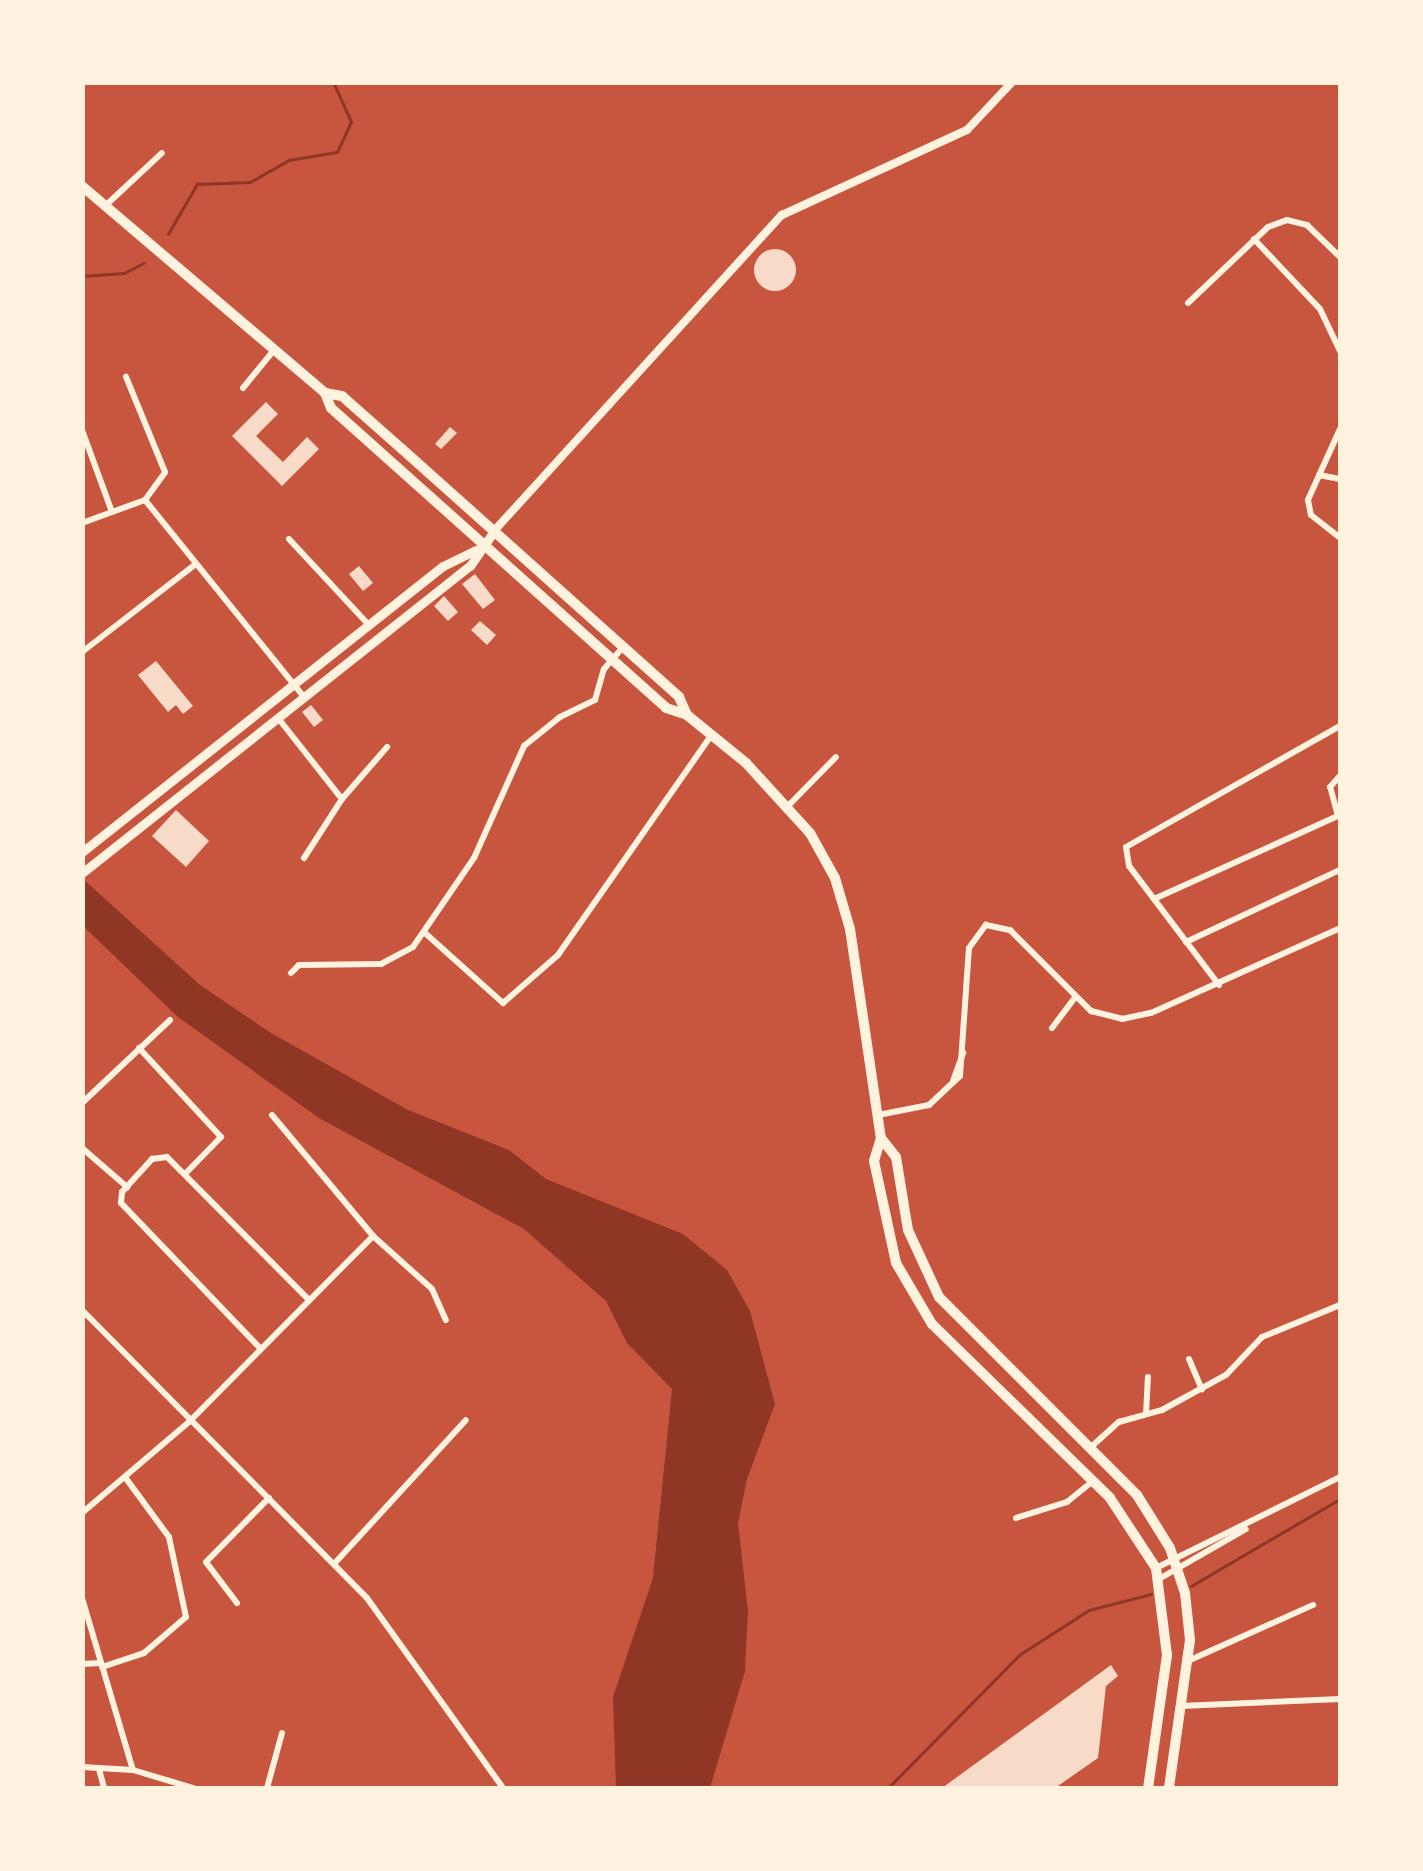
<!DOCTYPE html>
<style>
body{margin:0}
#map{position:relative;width:1423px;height:1871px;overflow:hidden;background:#c8553d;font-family:"Public Sans",sans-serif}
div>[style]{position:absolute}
.water>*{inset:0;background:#8f3625}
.stream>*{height:2.5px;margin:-1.25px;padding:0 1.25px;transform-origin:1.25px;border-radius:1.25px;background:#8f3625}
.building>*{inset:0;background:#f7dbc8}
.round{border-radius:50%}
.minor>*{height:6px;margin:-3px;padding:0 3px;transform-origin:3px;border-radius:3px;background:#fff3e0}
.tertiary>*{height:8px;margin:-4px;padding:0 4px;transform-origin:4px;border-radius:4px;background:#fff3e0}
.primary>*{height:9px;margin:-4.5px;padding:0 4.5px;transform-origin:4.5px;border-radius:4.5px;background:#fff3e0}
.trunk>*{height:10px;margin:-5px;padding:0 5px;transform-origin:5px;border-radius:5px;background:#fff3e0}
span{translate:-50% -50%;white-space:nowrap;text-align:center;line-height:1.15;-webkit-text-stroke:8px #fff3e0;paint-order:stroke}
.frame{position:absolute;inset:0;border:85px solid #fff3e0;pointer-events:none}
</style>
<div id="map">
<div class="water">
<div style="clip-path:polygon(82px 878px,200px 985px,271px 1033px,408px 1110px,509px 1150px,546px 1179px,683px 1234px,727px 1270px,750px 1311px,775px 1404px,747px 1479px,738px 1523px,748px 1611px,745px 1671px,710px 1788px,616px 1788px,613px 1697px,653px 1578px,672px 1389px,627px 1343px,606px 1301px,524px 1229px,319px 1118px,178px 1017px,83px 926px)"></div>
</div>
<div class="stream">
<div style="left:168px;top:234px;width:58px;rotate:-59.9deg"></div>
<div style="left:197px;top:184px;width:53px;rotate:-2.2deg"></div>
<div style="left:250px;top:182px;width:45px;rotate:-29.4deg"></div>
<div style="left:289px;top:160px;width:49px;rotate:-9.5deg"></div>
<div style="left:337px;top:152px;width:33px;rotate:-65deg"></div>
<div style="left:351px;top:122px;width:44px;rotate:-114.2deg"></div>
<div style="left:82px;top:276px;width:42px;rotate:-4.1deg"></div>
<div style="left:124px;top:273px;width:22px;rotate:-27deg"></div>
<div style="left:1191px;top:1586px;width:173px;rotate:-30.3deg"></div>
<div style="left:888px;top:1788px;width:187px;rotate:-45.4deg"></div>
<div style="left:1019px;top:1655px;width:83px;rotate:-32.7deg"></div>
<div style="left:1089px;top:1610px;width:64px;rotate:-14.5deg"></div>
</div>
<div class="building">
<div class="round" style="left:754px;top:249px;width:42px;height:42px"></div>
<div style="clip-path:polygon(266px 402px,278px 414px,256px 436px,283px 462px,307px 437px,319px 449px,282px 486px,232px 436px)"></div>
<div style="clip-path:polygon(450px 427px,457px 433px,441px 449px,435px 444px)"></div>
<div style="clip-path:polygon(359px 566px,373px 583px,363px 591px,349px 574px)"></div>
<div style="clip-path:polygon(475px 574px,495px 600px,483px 609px,462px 584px)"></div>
<div style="clip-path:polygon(444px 596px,458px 612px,448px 621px,434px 606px)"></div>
<div style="clip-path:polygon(480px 621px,496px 635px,487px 645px,471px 630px)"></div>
<div style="clip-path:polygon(156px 661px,193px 706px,183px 714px,176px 705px,168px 712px,138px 675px)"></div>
<div style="clip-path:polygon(311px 705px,323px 720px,314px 727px,302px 712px)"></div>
<div style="clip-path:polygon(176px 810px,209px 841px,186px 867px,152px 836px)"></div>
<div style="clip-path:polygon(1111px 1665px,1118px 1676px,1106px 1686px,1098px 1758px,1055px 1788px,942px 1788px)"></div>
</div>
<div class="minor">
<div style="left:104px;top:207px;width:79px;rotate:-43deg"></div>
<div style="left:1254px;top:239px;width:96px;rotate:46.7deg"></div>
<div style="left:1320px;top:309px;width:47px;rotate:64.5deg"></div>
<div style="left:1188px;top:303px;width:110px;rotate:-43.5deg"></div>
<div style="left:1268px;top:227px;width:20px;rotate:-20deg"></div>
<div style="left:1287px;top:220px;width:21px;rotate:14deg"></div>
<div style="left:1307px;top:225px;width:46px;rotate:44.1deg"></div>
<div style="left:243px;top:388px;width:49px;rotate:-50.8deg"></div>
<div style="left:1340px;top:429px;width:78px;rotate:114.3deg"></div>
<div style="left:1308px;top:500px;width:15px;rotate:79deg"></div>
<div style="left:1311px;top:515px;width:37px;rotate:38deg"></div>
<div style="left:82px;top:430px;width:87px;rotate:69.9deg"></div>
<div style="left:1319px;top:475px;width:21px;rotate:11deg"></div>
<div style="left:145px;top:500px;width:253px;rotate:51.1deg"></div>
<div style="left:82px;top:523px;width:67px;rotate:-20.1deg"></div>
<div style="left:145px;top:500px;width:34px;rotate:-54deg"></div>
<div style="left:165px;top:472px;width:103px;rotate:-112.3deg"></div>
<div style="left:289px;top:539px;width:117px;rotate:47.1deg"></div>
<div style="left:82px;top:652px;width:144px;rotate:-37.7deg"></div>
<div style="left:278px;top:718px;width:103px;rotate:51.7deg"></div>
<div style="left:789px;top:805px;width:67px;rotate:-45.6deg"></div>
<div style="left:1338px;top:816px;width:30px;rotate:-105deg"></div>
<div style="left:1330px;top:787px;width:15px;rotate:-48deg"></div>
<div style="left:304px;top:858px;width:70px;rotate:-57.2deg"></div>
<div style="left:342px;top:799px;width:69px;rotate:-49.1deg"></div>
<div style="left:1154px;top:899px;width:204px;rotate:-24.3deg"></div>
<div style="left:425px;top:933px;width:105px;rotate:41.9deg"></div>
<div style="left:503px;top:1003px;width:73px;rotate:-41.1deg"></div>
<div style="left:558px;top:955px;width:267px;rotate:-55.1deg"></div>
<div style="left:1186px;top:942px;width:170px;rotate:-25.1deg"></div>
<div style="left:291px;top:973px;width:11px;rotate:-45deg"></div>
<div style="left:299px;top:965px;width:82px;rotate:-0.7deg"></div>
<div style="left:381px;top:964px;width:36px;rotate:-28deg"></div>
<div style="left:413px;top:947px;width:108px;rotate:-55.6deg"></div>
<div style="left:474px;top:858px;width:123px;rotate:-65.9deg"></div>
<div style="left:524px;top:746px;width:46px;rotate:-38.9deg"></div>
<div style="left:560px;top:717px;width:39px;rotate:-26deg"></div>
<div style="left:595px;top:700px;width:32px;rotate:-74deg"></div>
<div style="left:604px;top:669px;width:28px;rotate:-49deg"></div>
<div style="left:1219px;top:985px;width:149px;rotate:-127.1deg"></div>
<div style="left:1129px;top:866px;width:19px;rotate:-99deg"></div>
<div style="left:1126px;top:847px;width:246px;rotate:-29.5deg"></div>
<div style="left:1052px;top:1028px;width:38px;rotate:-53deg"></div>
<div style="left:139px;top:1048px;width:121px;rotate:47.3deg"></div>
<div style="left:221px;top:1137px;width:52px;rotate:134.2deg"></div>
<div style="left:953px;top:1081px;width:30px;rotate:-70deg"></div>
<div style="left:82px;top:1103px;width:121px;rotate:-43.3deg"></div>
<div style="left:272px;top:1115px;width:158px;rotate:50.1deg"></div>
<div style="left:373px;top:1236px;width:79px;rotate:41.9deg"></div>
<div style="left:432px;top:1289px;width:34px;rotate:66deg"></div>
<div style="left:878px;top:1115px;width:52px;rotate:-11.1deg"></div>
<div style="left:929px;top:1105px;width:42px;rotate:-43.1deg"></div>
<div style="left:960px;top:1076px;width:128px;rotate:-86deg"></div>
<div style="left:969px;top:948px;width:29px;rotate:-54deg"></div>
<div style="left:986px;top:925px;width:25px;rotate:12deg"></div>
<div style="left:1010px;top:930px;width:115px;rotate:45deg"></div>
<div style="left:1091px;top:1011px;width:32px;rotate:14deg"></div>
<div style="left:1122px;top:1019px;width:30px;rotate:-12deg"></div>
<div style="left:1151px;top:1013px;width:207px;rotate:-24.2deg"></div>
<div style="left:82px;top:1148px;width:60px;rotate:40.9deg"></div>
<div style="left:82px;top:1310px;width:405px;rotate:45.3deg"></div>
<div style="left:367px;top:1598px;width:234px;rotate:54.4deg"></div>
<div style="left:260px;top:1348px;width:201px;rotate:-133.8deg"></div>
<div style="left:121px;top:1203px;width:11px;rotate:-85deg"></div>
<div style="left:122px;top:1192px;width:45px;rotate:-47.7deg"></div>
<div style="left:152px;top:1159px;width:15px;rotate:-8deg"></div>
<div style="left:167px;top:1157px;width:199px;rotate:45.2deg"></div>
<div style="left:1189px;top:1359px;width:33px;rotate:67deg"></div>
<div style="left:1146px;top:1414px;width:37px;rotate:-87deg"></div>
<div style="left:1091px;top:1447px;width:38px;rotate:-42deg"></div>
<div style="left:1119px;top:1422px;width:45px;rotate:-15.6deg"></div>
<div style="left:1162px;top:1410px;width:73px;rotate:-28.7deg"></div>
<div style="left:1226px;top:1375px;width:52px;rotate:-46.5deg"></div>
<div style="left:1262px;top:1337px;width:84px;rotate:-22.3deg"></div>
<div style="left:82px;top:1513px;width:140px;rotate:-40.4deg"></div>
<div style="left:189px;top:1422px;width:262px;rotate:-45.3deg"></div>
<div style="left:1016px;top:1518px;width:53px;rotate:-17.4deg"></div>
<div style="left:1067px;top:1502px;width:33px;rotate:-39deg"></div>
<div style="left:334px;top:1564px;width:195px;rotate:-47.5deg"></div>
<div style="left:1156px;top:1568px;width:205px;rotate:-26.3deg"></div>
<div style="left:1159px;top:1579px;width:100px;rotate:-29.9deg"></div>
<div style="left:82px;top:1598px;width:179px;rotate:73.5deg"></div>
<div style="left:237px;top:1603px;width:51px;rotate:-127.1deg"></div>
<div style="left:206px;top:1562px;width:90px;rotate:-45.5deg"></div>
<div style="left:1190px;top:1660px;width:135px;rotate:-24.1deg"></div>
<div style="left:82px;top:1664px;width:19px;rotate:-3deg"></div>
<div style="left:102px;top:1667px;width:44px;rotate:-18.4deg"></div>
<div style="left:144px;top:1653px;width:55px;rotate:-40.6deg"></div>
<div style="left:186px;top:1617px;width:82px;rotate:-102deg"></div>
<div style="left:169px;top:1537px;width:74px;rotate:-126.3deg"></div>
<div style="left:1181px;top:1706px;width:159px;rotate:-2.5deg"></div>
<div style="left:82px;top:1767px;width:51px;rotate:3.4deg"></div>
<div style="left:133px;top:1770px;width:63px;rotate:16.7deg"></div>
<div style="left:99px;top:1769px;width:20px;rotate:75deg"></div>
<div style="left:267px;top:1788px;width:57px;rotate:-74.7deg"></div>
</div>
<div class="tertiary">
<div style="left:494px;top:531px;width:428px;rotate:-47.7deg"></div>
<div style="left:782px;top:215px;width:204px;rotate:-24.7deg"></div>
<div style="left:967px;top:130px;width:66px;rotate:-46.8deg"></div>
</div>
<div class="primary">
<div style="left:82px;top:852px;width:461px;rotate:-38.4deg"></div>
<div style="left:443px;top:566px;width:37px;rotate:-26deg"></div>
<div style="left:82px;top:873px;width:495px;rotate:-38.4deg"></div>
<div style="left:470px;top:566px;width:42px;rotate:-55.6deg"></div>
</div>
<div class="trunk">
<div style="left:82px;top:186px;width:319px;rotate:40.4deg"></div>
<div style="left:325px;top:393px;width:16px;rotate:68deg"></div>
<div style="left:331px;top:408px;width:450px;rotate:41.8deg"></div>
<div style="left:666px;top:708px;width:22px;rotate:18deg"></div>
<div style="left:687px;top:715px;width:76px;rotate:39.1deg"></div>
<div style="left:746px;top:763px;width:95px;rotate:47.6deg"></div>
<div style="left:810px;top:833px;width:51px;rotate:60.9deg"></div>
<div style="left:835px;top:878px;width:53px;rotate:73.6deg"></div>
<div style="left:850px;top:929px;width:211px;rotate:81.6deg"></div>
<div style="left:881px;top:1138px;width:24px;rotate:107deg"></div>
<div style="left:874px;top:1161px;width:104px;rotate:77.8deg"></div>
<div style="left:896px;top:1263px;width:71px;rotate:59.5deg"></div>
<div style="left:932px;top:1324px;width:249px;rotate:44.3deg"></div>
<div style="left:1110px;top:1498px;width:84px;rotate:56.7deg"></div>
<div style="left:1156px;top:1568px;width:88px;rotate:82.8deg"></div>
<div style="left:1167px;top:1655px;width:134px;rotate:98.1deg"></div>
<div style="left:325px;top:393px;width:17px;rotate:10deg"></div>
<div style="left:342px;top:396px;width:80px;rotate:41.5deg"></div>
<div style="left:402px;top:449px;width:372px;rotate:41.8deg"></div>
<div style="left:679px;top:697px;width:20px;rotate:66deg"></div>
<div style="left:881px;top:1138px;width:24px;rotate:52deg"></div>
<div style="left:896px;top:1157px;width:74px;rotate:80.7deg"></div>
<div style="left:908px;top:1230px;width:74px;rotate:65.2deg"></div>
<div style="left:939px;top:1297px;width:280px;rotate:45deg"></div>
<div style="left:1137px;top:1495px;width:62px;rotate:58.1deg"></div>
<div style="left:1170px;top:1548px;width:47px;rotate:71.6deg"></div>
<div style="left:1185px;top:1593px;width:47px;rotate:83.9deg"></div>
<div style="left:1190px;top:1640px;width:149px;rotate:98.1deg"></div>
</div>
<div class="frame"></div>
</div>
